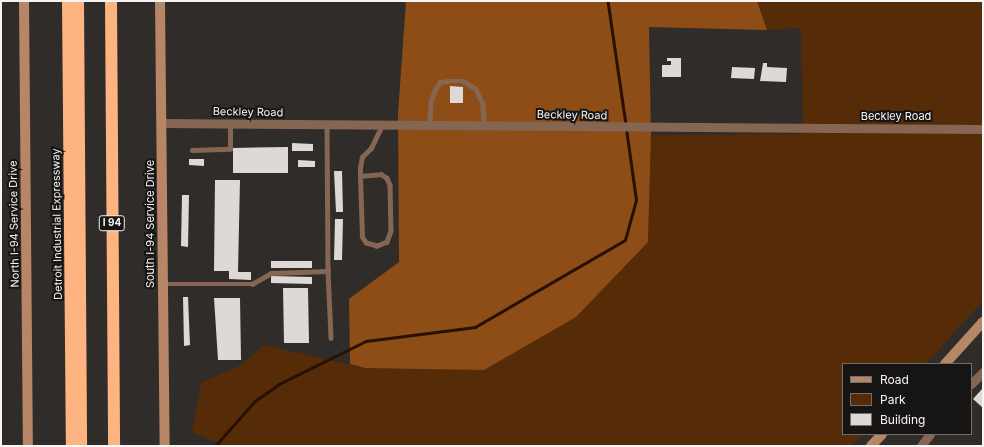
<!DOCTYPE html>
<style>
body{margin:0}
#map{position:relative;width:984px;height:447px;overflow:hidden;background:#302c2a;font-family:Inter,sans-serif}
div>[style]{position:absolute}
.green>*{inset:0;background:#552b08}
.forest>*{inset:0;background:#8e4c16}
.stream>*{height:2.5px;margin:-1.25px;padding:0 1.25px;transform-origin:1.25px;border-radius:1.25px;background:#261103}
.building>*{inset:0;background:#ded9d6}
.lane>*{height:4.5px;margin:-2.25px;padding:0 2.25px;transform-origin:2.25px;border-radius:2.25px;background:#856653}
.street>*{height:9px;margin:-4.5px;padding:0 4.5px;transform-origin:4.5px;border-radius:4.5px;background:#856653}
.secondary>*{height:10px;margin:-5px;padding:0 5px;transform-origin:5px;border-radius:5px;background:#b68666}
.highway>*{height:12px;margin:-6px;padding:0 6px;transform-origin:6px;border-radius:6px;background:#feb481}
span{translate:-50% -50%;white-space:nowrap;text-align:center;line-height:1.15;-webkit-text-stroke:4px #171514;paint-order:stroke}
.shield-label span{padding:1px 3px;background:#171514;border:1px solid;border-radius:3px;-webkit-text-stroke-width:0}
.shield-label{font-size:10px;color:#f7f4f3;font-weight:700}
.street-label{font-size:11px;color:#f7f4f3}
.frame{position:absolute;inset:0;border:2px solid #f7f4f3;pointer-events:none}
.legend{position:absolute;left:842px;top:363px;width:130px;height:72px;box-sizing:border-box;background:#171514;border:1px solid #716e6d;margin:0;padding:5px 7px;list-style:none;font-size:12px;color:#f7f4f3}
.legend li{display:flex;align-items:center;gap:8px;height:20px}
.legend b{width:20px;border:1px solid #716e6d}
</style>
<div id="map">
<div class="green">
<div style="clip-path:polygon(757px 1px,983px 1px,983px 301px,926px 364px,843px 364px,843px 434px,862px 434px,852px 446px,226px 446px,192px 432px,201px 383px,241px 365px,264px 345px,365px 368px,648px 242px,651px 135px,803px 134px,801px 28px,767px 30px)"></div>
</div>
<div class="forest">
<div style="clip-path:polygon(406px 1px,757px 1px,767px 30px,649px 27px,651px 135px,648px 242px,576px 317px,484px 370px,365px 368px,350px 364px,349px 299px,399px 262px,398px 113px)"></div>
</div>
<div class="stream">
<div style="left:608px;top:1px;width:124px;rotate:81.7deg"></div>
<div style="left:215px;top:446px;width:60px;rotate:-48.4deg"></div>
<div style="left:255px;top:401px;width:29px;rotate:-35deg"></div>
<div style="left:279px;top:384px;width:97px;rotate:-26.3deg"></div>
<div style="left:366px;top:341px;width:110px;rotate:-7.3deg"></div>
<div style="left:475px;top:327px;width:173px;rotate:-30.1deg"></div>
<div style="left:625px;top:240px;width:41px;rotate:-74.6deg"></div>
<div style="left:636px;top:200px;width:72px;rotate:-98deg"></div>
</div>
<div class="building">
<div style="clip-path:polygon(667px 58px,681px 58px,681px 77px,662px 77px,662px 65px,671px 65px,671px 61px,667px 61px)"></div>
<div style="clip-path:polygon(763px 63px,767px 63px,767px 67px,787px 68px,786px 82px,760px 81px)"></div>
<div style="clip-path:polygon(732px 67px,755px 68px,754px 79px,731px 78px)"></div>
<div style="clip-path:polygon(450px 86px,463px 87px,463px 103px,450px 103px)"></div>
<div style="clip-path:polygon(292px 143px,313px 144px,313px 151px,292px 151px)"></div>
<div style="clip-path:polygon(288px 147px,288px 173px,233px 173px,233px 148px)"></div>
<div style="clip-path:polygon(189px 159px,204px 159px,204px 166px,189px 165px)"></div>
<div style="clip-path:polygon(298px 160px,315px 161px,315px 167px,298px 167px)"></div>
<div style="clip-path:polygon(334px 171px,342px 171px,343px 212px,336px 212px)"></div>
<div style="clip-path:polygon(215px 180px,240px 180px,238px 272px,251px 272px,251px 280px,229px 279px,229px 271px,214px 271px)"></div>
<div style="clip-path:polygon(182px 195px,189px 195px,188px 247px,181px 246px)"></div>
<div style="clip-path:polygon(335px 219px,343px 219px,342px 260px,334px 260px)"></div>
<div style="clip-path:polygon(271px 261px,312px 261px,312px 268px,271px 268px)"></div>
<div style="clip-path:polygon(271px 276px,312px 277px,312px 284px,271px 283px)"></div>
<div style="clip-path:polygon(283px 288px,308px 288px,309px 343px,284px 343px)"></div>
<div style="clip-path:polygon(183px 297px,188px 297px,190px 345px,184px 346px)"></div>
<div style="clip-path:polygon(214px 298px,240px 298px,241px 360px,218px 360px)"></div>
<div style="clip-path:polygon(982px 389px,983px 389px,983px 408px,973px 399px)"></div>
</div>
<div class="lane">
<div style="left:327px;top:125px;width:146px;rotate:89.6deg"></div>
<div style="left:328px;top:271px;width:67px;rotate:87.4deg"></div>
<div style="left:429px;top:126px;width:26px;rotate:-86deg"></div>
<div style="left:431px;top:100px;width:11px;rotate:-68deg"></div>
<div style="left:435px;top:90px;width:9px;rotate:-58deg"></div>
<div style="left:440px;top:82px;width:8px;rotate:-7deg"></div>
<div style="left:448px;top:81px;width:15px"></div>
<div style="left:463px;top:81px;width:15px;rotate:32deg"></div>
<div style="left:476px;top:89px;width:17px;rotate:65deg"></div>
<div style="left:483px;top:104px;width:22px;rotate:87deg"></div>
<div style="left:192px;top:150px;width:38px;rotate:-2deg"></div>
<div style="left:230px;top:149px;width:25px;rotate:-90deg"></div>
<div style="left:360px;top:176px;width:21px;rotate:-5deg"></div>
<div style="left:381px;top:174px;width:7px;rotate:34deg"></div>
<div style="left:387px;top:178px;width:8px;rotate:67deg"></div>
<div style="left:390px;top:185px;width:46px;rotate:88.8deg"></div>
<div style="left:391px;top:231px;width:12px;rotate:110deg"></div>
<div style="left:387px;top:242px;width:11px;rotate:158deg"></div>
<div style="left:377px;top:246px;width:11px;rotate:-165deg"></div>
<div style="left:366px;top:243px;width:7px;rotate:-124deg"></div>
<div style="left:362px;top:237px;width:61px;rotate:-91.9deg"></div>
<div style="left:360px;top:176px;width:8px;rotate:-90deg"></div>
<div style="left:360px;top:168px;width:11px;rotate:-80deg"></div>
<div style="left:362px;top:157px;width:13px;rotate:-45deg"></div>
<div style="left:371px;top:148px;width:25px;rotate:-64deg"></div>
<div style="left:163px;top:284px;width:89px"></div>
<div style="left:252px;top:284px;width:22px;rotate:-30deg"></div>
<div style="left:271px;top:273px;width:57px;rotate:-2deg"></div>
</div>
<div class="street">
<div style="left:162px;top:123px;width:821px;rotate:0.42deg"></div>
<div style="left:971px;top:384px;width:17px;rotate:-45deg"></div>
<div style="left:921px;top:446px;width:15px;rotate:-53deg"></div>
</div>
<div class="secondary">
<div style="left:24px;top:1px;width:445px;rotate:89.5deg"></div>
<div style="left:160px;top:1px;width:445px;rotate:89.4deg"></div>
<div style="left:945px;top:364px;width:57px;rotate:-47.9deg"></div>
<div style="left:871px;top:446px;width:16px;rotate:-47deg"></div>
</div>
<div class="highway">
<div style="left:68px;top:1px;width:445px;rotate:89.5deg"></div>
<div style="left:78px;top:1px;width:445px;rotate:89.6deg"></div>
<div style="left:111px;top:1px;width:445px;rotate:89.6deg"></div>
</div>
<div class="shield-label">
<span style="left:112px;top:223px">I 94</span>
</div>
<div class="street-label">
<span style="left:248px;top:112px;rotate:1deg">Beckley Road</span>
<span style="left:572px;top:115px;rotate:1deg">Beckley Road</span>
<span style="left:896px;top:116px">Beckley Road</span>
<span style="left:14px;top:224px;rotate:-91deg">North I-94 Service Drive</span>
<span style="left:57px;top:224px;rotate:-91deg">Detroit Industrial Expressway</span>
<span style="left:150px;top:224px;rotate:-90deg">South I-94 Service Drive</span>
</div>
<div class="frame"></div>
<ul class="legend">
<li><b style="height:5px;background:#b68666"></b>Road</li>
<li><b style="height:11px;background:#552b08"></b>Park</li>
<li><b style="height:11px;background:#ded9d6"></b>Building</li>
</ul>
</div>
